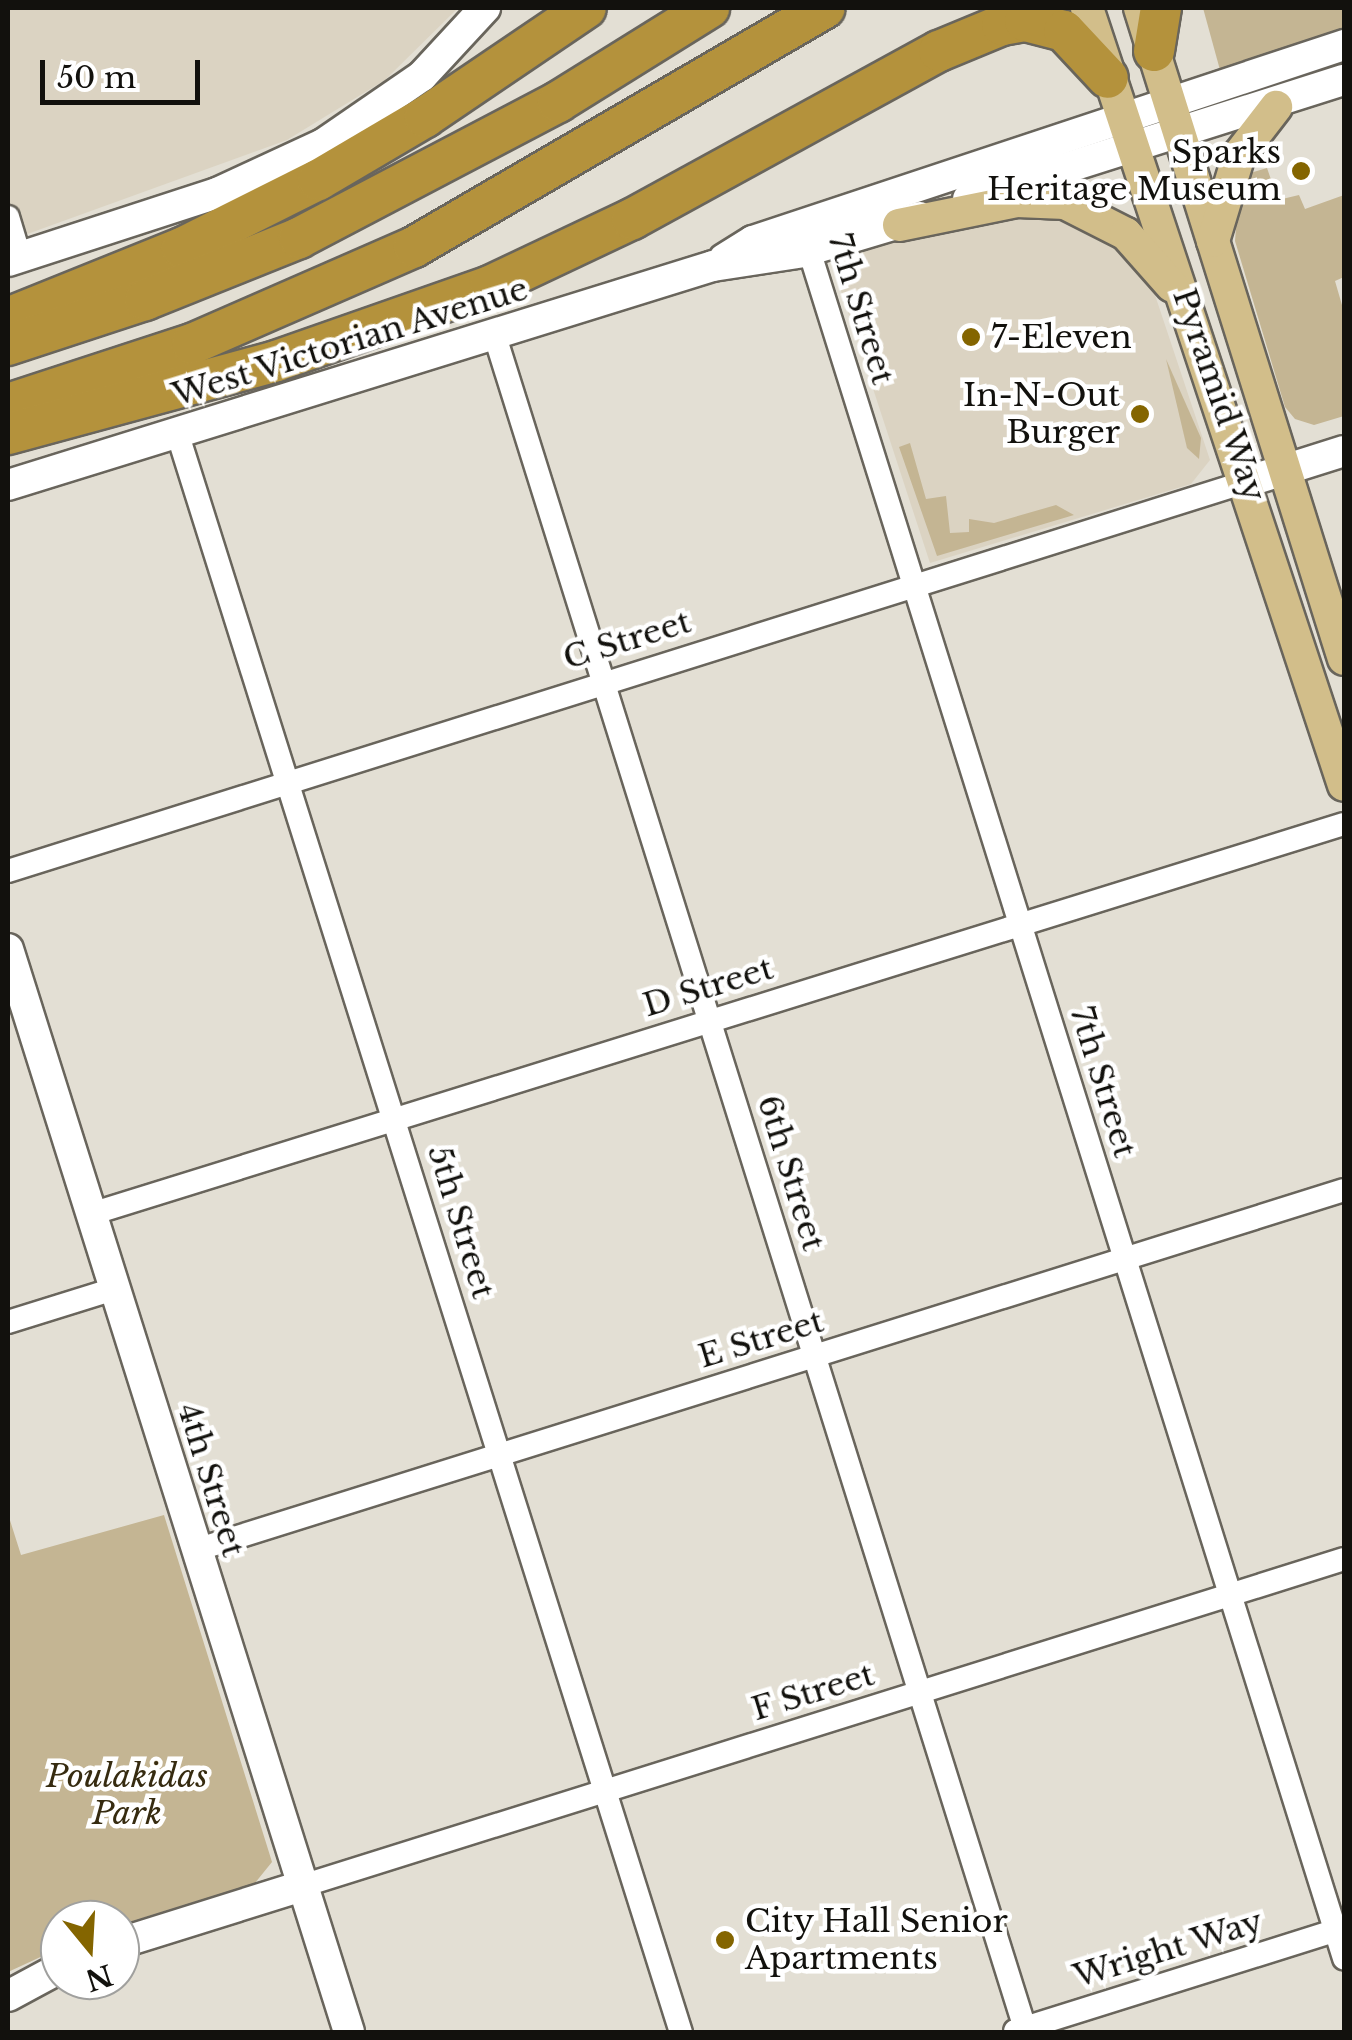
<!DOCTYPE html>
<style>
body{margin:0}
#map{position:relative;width:1352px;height:2040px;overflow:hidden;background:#e3dfd4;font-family:"Libre Baskerville",serif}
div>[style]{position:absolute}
.built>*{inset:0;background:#dbd3c2}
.green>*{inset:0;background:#c4b593}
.roads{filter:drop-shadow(2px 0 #69655c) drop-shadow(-2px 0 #69655c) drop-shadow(0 2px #69655c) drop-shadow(0 -2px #69655c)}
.street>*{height:22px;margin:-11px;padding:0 11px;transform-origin:11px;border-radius:11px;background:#fff}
.secondary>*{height:30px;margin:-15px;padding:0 15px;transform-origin:15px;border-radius:15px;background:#fff}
.primary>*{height:32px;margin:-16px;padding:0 16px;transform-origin:16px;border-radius:16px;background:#d2be8a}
.highway>*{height:40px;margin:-20px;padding:0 20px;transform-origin:20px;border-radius:20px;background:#b4923c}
.dots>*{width:28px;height:28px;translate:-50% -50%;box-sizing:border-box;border:5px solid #fff;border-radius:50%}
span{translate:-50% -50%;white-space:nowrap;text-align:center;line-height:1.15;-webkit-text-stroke:9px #fff;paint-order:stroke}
.poi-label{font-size:32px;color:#12110d}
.right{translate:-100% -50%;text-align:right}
.left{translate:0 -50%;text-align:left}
.street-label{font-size:32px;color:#12110d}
.park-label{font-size:32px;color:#362b10;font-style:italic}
.frame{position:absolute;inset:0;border:10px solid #12110d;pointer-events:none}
.north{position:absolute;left:40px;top:1900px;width:100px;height:100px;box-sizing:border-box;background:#fff;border:2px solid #a0a09e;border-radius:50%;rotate:162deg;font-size:28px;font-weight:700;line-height:40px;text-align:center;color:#12110d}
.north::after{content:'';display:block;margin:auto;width:35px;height:45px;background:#846500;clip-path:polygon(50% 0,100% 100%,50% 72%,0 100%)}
.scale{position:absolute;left:40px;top:60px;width:160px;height:45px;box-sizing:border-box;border:5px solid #12110d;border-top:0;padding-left:12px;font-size:30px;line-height:35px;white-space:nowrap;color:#12110d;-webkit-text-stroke:8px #fff;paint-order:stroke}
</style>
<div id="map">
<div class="built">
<div style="clip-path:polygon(8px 8px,458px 8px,385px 80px,287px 140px,8px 241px)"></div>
<div style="clip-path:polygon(1032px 211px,1105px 232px,1151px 283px,1210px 460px,1191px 484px,930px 563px,831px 260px,897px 236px)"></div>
</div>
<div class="green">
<div style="clip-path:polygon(1203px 8px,1344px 8px,1344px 27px,1337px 39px,1220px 70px)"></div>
<div style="clip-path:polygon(1267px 168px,1278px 200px,1299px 195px,1305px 209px,1344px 195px,1344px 277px,1335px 281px,1344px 312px,1344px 416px,1314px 425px,1295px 419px,1285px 407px,1235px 241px,1240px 176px)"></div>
<div style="clip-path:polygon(1166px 359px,1201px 438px,1199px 459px,1187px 448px)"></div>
<div style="clip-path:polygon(910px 443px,926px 499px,946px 496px,950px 533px,969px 532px,969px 519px,994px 523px,1056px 505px,1074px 515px,937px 556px,899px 447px)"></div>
<div style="clip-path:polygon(8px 1514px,21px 1555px,164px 1515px,272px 1862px,255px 1883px,120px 1925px,120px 1920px,60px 1920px,60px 1948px,8px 1972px)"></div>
</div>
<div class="roads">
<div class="street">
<div style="left:8px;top:217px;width:42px;rotate:73.3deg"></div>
<div style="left:804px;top:234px;width:1807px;rotate:72.61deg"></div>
<div style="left:494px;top:333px;width:1780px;rotate:72.61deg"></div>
<div style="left:177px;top:432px;width:1678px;rotate:72.52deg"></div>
<div style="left:8px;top:871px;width:1301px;rotate:-17.45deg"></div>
<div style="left:91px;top:1214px;width:1312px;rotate:-17.29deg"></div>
<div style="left:8px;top:1322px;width:111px;rotate:-17.3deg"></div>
<div style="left:196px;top:1550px;width:1203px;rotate:-17.41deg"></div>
<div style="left:302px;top:1886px;width:1092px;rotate:-17.42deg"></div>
<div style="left:1015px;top:2031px;width:345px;rotate:-17.4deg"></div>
</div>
<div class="secondary">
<div style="left:968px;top:199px;width:394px;rotate:-17.6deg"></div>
<div style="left:724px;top:259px;width:34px;rotate:-32deg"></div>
<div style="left:753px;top:241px;width:623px;rotate:-18.35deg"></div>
<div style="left:8px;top:261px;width:220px;rotate:-18deg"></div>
<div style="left:217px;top:193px;width:117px;rotate:-24.8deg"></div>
<div style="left:323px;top:144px;width:120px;rotate:-34.5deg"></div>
<div style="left:422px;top:76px;width:93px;rotate:-47.2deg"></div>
<div style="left:1249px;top:481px;width:100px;rotate:-17.5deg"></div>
<div style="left:8px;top:485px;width:738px;rotate:-17.26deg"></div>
<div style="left:713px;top:266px;width:91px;rotate:-8.8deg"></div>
<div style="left:803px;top:252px;width:122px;rotate:-16.7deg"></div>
<div style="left:8px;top:949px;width:1135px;rotate:72.52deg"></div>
<div style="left:120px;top:1943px;width:191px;rotate:-17.4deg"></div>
<div style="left:8px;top:1996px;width:59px;rotate:-28.3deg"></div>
</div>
<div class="primary">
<div style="left:1087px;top:8px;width:818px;rotate:71.7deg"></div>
<div style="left:1140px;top:8px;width:682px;rotate:72.6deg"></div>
<div style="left:899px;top:225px;width:120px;rotate:-11.5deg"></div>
<div style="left:1017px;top:201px;width:48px;rotate:2.4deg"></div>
<div style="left:1065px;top:203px;width:68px;rotate:26.9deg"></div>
<div style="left:1126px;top:234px;width:69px;rotate:48.5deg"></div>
<div style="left:1213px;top:241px;width:90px;rotate:-73.2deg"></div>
<div style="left:1239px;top:155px;width:61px;rotate:-52.4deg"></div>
</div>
<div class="highway">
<div style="left:1154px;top:51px;width:44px;rotate:-80.8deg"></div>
<div style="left:15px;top:315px;width:180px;rotate:-21.9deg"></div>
<div style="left:182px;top:248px;width:152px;rotate:-26.6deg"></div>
<div style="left:318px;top:180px;width:124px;rotate:-30.5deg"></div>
<div style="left:425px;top:117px;width:194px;rotate:-34.1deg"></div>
<div style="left:8px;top:345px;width:144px;rotate:-18.2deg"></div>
<div style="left:145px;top:300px;width:166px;rotate:-21.9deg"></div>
<div style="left:299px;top:238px;width:293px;rotate:-27.7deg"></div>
<div style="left:558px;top:102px;width:178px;rotate:-31.9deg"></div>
<div style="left:8px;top:404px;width:194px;rotate:-18.1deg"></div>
<div style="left:192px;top:344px;width:242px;rotate:-23.6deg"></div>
<div style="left:414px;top:247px;width:475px;rotate:-30.2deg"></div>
<div style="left:8px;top:434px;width:278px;rotate:-15.2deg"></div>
<div style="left:276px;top:361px;width:227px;rotate:-19.3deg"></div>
<div style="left:490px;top:286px;width:157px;rotate:-25.3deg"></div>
<div style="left:632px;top:219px;width:350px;rotate:-28.7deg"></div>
<div style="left:939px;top:51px;width:68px;rotate:-22.4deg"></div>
<div style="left:1002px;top:25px;width:23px;rotate:-10deg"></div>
<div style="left:1025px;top:21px;width:40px;rotate:14.4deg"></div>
<div style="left:1064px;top:31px;width:64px;rotate:46.9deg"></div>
</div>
</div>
<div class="dots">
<div style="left:1301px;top:171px;background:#846500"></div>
<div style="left:971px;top:337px;background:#846500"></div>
<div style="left:1140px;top:414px;background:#846500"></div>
<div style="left:725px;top:1940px;background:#846500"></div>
</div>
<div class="poi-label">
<span class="right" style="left:1281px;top:171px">Sparks<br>Heritage Museum</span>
<span class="left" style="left:991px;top:337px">7-Eleven</span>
<span class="right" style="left:1120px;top:414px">In-N-Out<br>Burger</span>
<span class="left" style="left:745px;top:1940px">City Hall Senior<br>Apartments</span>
</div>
<div class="street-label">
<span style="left:861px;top:309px;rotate:73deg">7th Street</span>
<span style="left:350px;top:342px;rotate:-17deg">West Victorian Avenue</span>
<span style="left:1219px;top:395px;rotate:71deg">Pyramid Way</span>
<span style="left:627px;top:640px;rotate:-17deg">C Street</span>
<span style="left:708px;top:987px;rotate:-17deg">D Street</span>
<span style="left:1103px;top:1082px;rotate:73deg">7th Street</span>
<span style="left:791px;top:1173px;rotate:73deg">6th Street</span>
<span style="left:461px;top:1222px;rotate:73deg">5th Street</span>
<span style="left:761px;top:1339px;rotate:-17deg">E Street</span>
<span style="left:211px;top:1480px;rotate:73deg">4th Street</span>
<span style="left:813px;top:1692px;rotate:-17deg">F Street</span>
<span style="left:1168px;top:1949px;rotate:-17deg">Wright Way</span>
</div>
<div class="park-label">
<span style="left:127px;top:1795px">Poulakidas<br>Park</span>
</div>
<div class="frame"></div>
<div class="north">N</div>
<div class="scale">50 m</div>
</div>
